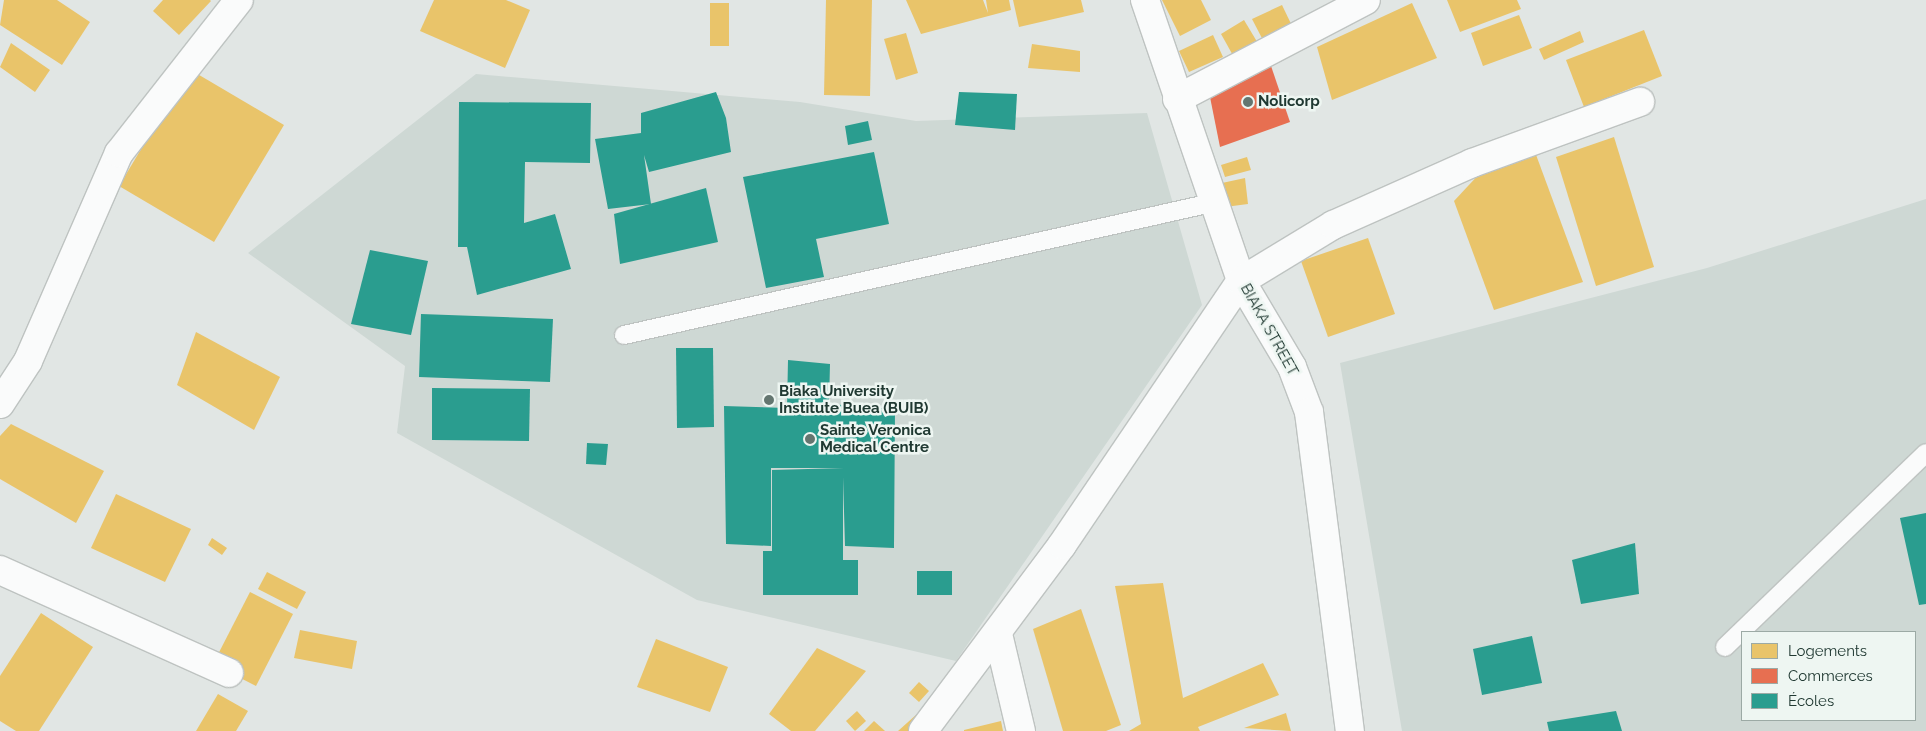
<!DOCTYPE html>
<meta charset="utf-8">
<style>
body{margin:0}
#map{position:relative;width:1926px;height:731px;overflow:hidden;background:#e1e6e4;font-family:Raleway,sans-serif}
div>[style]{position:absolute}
.built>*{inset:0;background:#ced8d4}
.homes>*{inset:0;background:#e9c46a}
.shops>*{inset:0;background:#e76f51}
.schools>*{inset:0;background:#2a9d8f}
.roads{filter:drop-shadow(1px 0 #bec3c1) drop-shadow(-1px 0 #bec3c1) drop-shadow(0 1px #bec3c1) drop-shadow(0 -1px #bec3c1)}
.lane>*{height:18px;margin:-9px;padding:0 9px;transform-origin:9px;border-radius:9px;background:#fafbfb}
.street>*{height:28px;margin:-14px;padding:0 14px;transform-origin:14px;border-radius:14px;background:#fafbfb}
.dots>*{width:14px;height:14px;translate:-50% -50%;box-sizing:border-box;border:2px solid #eef6f2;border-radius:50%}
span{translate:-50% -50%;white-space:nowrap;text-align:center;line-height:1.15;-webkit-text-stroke:5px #eef6f2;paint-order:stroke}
.poi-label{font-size:15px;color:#203932;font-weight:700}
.left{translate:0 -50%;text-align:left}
.street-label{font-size:15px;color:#203932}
.legend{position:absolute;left:1741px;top:631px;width:175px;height:90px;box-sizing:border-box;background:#eef6f2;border:1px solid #9caaa5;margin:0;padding:6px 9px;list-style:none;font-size:15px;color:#203932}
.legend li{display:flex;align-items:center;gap:10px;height:25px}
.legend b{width:25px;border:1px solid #9caaa5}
</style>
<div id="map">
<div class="built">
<div style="clip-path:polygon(476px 74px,800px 102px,916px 121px,1147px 113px,1202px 305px,956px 661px,697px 600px,397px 433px,405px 366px,248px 253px)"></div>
<div style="clip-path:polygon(evenodd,1926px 199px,1926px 731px,1402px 731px,1340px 363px,1707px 268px,1926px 199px,1742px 632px,1915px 632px,1915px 720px,1742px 720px,1742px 632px)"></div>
</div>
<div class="homes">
<div style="clip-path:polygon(4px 0,57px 0,90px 22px,62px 65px,0 25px)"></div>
<div style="clip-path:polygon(163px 0,210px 0,211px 1px,179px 35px,153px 11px)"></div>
<div style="clip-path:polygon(434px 0,506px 0,530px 10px,505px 68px,420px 31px)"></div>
<div style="clip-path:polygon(826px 0,872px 0,870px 96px,824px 95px)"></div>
<div style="clip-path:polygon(906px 0,983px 0,988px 13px,986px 0,1009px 0,1011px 10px,921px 34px)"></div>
<div style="clip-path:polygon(1013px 0,1081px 0,1084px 12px,1019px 27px)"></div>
<div style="clip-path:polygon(1162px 0,1201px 0,1211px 20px,1180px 36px)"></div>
<div style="clip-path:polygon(1447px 0,1517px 0,1521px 9px,1460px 32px)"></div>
<div style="clip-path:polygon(710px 3px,729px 3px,729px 46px,710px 46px)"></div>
<div style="clip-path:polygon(1412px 3px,1437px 58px,1332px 100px,1317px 47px)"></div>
<div style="clip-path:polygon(1282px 5px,1294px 30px,1265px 44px,1252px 19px)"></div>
<div style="clip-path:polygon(1519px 15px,1532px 48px,1483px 66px,1471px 33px)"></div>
<div style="clip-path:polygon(1244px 20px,1259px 45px,1235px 59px,1221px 34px)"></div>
<div style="clip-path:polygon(1644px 30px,1662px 76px,1584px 107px,1566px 60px)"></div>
<div style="clip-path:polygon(1580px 31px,1584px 42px,1544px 60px,1539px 49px)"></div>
<div style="clip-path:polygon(906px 33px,918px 73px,896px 80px,884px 39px)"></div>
<div style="clip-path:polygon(1213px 35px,1223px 57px,1189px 72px,1179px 51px)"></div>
<div style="clip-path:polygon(11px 43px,50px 70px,35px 92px,0 67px)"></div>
<div style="clip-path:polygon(1032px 44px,1080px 51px,1080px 72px,1028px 68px)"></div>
<div style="clip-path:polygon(189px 69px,284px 125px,214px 242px,119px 186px)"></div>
<div style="clip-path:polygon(1614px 137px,1654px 267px,1596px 286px,1556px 157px)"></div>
<div style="clip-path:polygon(1535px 152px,1583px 282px,1494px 310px,1454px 201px,1482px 171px)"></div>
<div style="clip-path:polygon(1247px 157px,1251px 170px,1225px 177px,1221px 165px)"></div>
<div style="clip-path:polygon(1245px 178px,1248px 204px,1225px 207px,1222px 183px)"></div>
<div style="clip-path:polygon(1368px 238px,1395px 314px,1328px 337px,1301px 261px)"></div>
<div style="clip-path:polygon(196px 332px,280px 377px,254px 430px,177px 385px)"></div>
<div style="clip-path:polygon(11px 424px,104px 471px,76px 523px,0 479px,0 436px)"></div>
<div style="clip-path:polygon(116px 494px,191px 529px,165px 582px,91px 548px)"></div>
<div style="clip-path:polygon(212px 538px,227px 548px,222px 555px,208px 545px)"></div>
<div style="clip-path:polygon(267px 572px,306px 592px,297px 609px,258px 589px)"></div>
<div style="clip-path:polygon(1163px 583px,1183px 698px,1263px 663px,1279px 695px,1198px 727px,1200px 731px,1129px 731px,1141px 724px,1115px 586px)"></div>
<div style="clip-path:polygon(250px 592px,293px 614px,256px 686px,213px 664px)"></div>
<div style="clip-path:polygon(1081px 609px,1121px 725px,1106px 731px,1063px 731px,1033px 629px)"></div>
<div style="clip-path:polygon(41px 613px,93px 647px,39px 731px,16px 731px,0 721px,0 676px)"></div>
<div style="clip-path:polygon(300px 630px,357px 641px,352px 669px,294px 658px)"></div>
<div style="clip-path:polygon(656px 639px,728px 667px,710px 712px,637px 687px)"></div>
<div style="clip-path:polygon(817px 648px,866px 671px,815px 731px,791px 731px,769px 714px)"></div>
<div style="clip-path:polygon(919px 682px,929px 691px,919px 702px,909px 693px)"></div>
<div style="clip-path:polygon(218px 694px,248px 711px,236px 731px,196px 731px)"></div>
<div style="clip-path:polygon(857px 711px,866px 721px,855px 731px,846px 721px)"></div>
<div style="clip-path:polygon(1286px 713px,1291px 731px,1244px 728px)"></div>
<div style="clip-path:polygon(917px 714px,926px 724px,919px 731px,898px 731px)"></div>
<div style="clip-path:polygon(874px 721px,885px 731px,864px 731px)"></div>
<div style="clip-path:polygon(1001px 721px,1003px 731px,964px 731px,964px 730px)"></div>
</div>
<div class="shops">
<div style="clip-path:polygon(1270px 63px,1290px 122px,1220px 147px,1209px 92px)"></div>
</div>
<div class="schools">
<div style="clip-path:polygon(716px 92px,726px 118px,731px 152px,649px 172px,644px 155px,651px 204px,608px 209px,595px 139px,641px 133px,641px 113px)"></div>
<div style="clip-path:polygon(959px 92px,1017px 94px,1015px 130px,955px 125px)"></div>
<div style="clip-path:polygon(459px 102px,591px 103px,590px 163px,525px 162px,524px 223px,555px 214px,571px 269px,477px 295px,467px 247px,458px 247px)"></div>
<div style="clip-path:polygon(868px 121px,872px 140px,848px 145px,845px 126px)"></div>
<div style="clip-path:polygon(874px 152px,889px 224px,816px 239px,824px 277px,766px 288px,743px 177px)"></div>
<div style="clip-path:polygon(706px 188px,718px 242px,620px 264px,614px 214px)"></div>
<div style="clip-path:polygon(370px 250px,428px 261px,411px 335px,351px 324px)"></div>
<div style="clip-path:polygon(421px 314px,553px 319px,550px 382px,419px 377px)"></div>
<div style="clip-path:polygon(676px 348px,713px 348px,714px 427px,677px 428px)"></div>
<div style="clip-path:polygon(788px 360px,830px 364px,829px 404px,895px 409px,894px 548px,845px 546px,843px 477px,843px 560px,858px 560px,858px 595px,763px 595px,763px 551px,772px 551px,772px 470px,844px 468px,771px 468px,771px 546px,726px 544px,724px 406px,787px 408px)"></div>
<div style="clip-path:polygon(432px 388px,530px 389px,529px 441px,432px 440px)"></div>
<div style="clip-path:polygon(587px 443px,608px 444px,606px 465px,586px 464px)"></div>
<div style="clip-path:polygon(1926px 513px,1926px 604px,1919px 605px,1900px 518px)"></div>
<div style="clip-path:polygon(1635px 543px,1639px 594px,1581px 604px,1572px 560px)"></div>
<div style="clip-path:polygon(917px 571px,952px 571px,952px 595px,917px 595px)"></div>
<div style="clip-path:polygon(1532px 636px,1542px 683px,1482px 695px,1473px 649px)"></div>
<div style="clip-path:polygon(1616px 711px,1622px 731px,1549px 731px,1547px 722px)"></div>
</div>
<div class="roads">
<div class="lane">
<div style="left:624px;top:335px;width:602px;rotate:-12.67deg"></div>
<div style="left:1725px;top:647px;width:279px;rotate:-44deg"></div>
</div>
<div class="street">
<div style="left:1145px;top:0;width:297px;rotate:71.1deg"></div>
<div style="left:1241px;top:281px;width:100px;rotate:59.3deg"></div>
<div style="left:1292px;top:367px;width:48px;rotate:69.3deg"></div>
<div style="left:1309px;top:412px;width:322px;rotate:82.7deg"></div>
<div style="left:1177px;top:99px;width:213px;rotate:-27.6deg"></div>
<div style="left:0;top:404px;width:51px;rotate:-56.9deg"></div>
<div style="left:28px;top:361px;width:227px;rotate:-66.4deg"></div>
<div style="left:119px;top:153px;width:194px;rotate:-51.9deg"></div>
<div style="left:0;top:570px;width:251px;rotate:24.2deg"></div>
<div style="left:998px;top:634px;width:100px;rotate:76.7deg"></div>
<div style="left:923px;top:731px;width:232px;rotate:-53.2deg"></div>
<div style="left:1062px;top:545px;width:319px;rotate:-55.9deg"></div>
<div style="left:1241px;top:281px;width:108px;rotate:-31.3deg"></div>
<div style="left:1333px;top:225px;width:152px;rotate:-24deg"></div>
<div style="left:1472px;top:163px;width:179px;rotate:-20deg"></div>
</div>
</div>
<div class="dots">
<div style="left:1248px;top:102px;background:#647670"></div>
<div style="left:769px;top:400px;background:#647670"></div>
<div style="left:810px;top:439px;background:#647670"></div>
</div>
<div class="poi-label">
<span class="left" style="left:1258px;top:102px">Nolicorp</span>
<span class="left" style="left:779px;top:400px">Biaka University<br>Institute Buea (BUIB)</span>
<span class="left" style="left:820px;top:439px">Sainte Veronica<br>Medical Centre</span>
</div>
<div class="street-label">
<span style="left:1269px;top:330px;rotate:61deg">BIAKA STREET</span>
</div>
<ul class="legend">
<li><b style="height:14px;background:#e9c46a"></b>Logements</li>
<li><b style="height:14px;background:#e76f51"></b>Commerces</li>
<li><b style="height:14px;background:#2a9d8f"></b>Écoles</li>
</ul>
</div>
